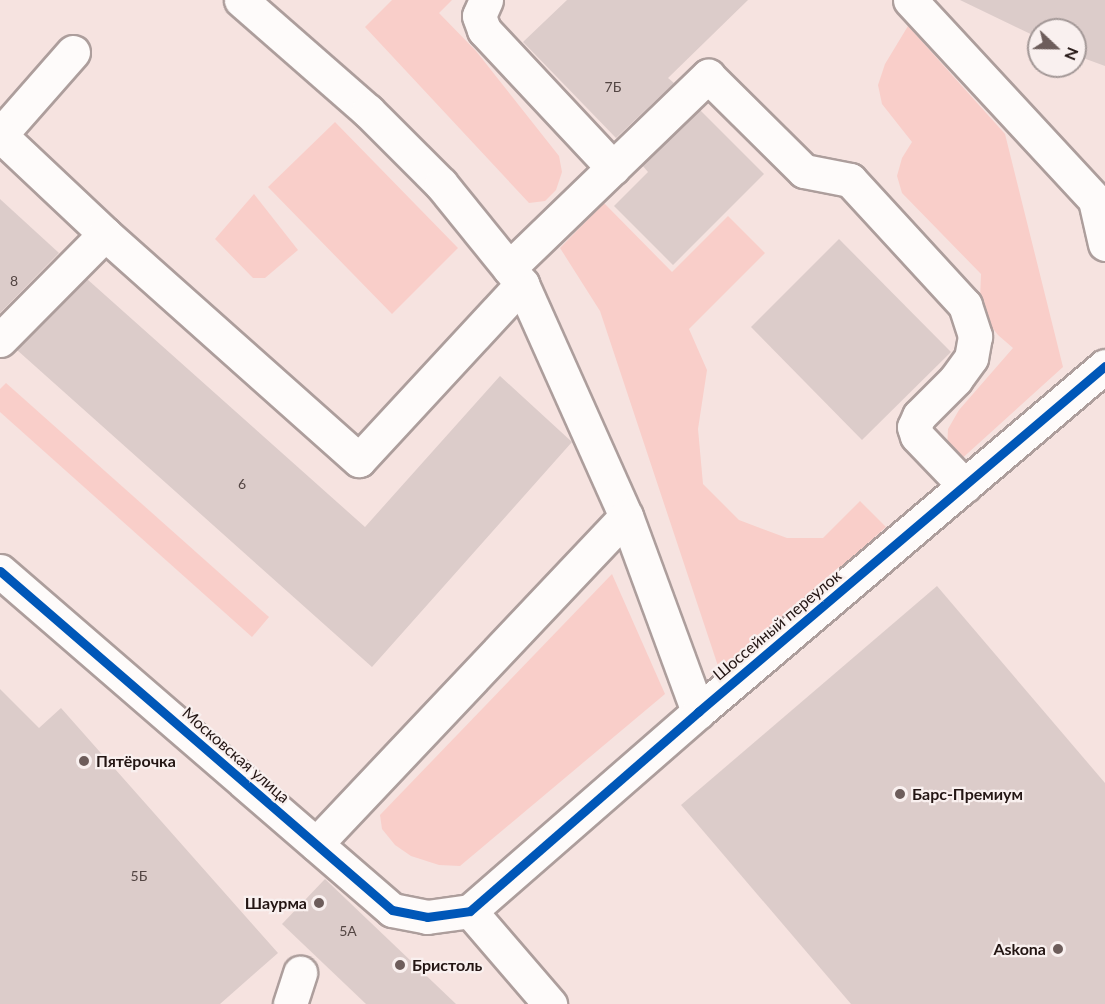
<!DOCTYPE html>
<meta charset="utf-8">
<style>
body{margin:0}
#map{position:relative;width:1105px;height:1004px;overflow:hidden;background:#f6e3e0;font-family:Lato,sans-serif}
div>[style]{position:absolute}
.green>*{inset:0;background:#f9cec9}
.building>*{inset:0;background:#dcccca}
.roads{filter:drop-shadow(2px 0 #ad9e9c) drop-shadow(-2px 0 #ad9e9c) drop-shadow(0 2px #ad9e9c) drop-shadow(0 -2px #ad9e9c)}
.minor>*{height:33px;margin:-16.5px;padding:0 16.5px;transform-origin:16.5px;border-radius:16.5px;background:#fefbfa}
.cycleway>*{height:9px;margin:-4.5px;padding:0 4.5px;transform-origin:4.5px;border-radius:4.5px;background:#0057b8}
.dots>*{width:16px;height:16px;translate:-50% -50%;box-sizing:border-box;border:3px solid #f9f0ef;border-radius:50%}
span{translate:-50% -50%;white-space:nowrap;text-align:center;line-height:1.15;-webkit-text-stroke:4.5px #f9f0ef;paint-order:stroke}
.number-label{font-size:14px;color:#534543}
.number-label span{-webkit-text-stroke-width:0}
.street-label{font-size:16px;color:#231513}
.poi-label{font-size:16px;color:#231513;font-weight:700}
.left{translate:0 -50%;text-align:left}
.right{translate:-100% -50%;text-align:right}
.north{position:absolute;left:1027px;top:18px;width:60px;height:60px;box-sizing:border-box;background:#f9f0ef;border:2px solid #a39897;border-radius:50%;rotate:112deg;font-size:16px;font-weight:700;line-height:24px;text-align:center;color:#231513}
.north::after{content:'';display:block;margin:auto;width:21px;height:27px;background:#6d5d5b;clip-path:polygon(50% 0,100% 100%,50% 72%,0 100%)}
</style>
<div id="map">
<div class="green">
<div style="clip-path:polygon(392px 0,452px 0,439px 13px,476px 51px,559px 156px,562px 172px,556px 190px,545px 201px,529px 203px,365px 27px)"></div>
<div style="clip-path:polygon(908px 26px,1005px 134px,1063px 367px,957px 463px,947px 451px,948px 429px,959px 410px,1013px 348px,998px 335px,984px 317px,980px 299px,981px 274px,902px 193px,897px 176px,902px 158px,912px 142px,882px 104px,878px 85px,885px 64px)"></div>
<div style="clip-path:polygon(335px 122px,458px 248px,392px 314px,268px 187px)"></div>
<div style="clip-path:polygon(254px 194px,298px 250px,265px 278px,253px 278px,215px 239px)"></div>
<div style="clip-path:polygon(604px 203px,672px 272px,728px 216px,765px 253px,689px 329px,707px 370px,698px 429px,703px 484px,739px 520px,787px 538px,823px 538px,860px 501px,886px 527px,721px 675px,600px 311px,560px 248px)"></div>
<div style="clip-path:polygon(6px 383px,269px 617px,252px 637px,0 412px,0 389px)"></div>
<div style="clip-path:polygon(612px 574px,665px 694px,460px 866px,439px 865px,411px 856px,395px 845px,382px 829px,380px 815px)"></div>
</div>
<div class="building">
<div style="clip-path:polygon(567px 0,748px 0,668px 78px,674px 83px,616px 138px,523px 42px)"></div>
<div style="clip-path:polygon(960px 0,1105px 0,1105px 66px,1075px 55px,1075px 30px,1039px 30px,1039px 38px)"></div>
<div style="clip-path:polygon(700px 110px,764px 174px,673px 265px,614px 206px,648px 172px,642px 165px)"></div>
<div style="clip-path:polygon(0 199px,59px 253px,0 313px)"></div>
<div style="clip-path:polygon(839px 239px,951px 352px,862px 440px,751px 327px)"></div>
<div style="clip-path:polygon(87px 279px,365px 527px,500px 376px,572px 442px,372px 667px,17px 350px)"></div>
<div style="clip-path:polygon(937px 586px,1105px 783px,1105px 1004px,851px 1004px,681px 805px)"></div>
<div style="clip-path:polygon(0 689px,39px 728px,61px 708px,278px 953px,220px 1004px,0 1004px)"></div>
<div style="clip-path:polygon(325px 879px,456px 1004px,366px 1004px,282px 924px)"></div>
</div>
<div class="roads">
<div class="minor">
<div style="left:241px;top:0;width:169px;rotate:41.2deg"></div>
<div style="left:368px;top:111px;width:103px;rotate:45deg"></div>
<div style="left:441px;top:184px;width:129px;rotate:51deg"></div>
<div style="left:522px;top:284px;width:254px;rotate:65.9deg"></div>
<div style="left:626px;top:516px;width:209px;rotate:69.8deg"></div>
<div style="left:486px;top:0;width:17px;rotate:114deg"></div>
<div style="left:479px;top:16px;width:15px;rotate:70deg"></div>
<div style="left:484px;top:30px;width:189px;rotate:46.9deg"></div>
<div style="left:910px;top:0;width:272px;rotate:47.2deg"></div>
<div style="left:1095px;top:200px;width:45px;rotate:77.2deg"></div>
<div style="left:73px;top:52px;width:111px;rotate:131.3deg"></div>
<div style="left:0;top:135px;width:144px;rotate:43.3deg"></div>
<div style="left:105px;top:234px;width:340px;rotate:41.7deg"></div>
<div style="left:359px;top:460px;width:240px;rotate:-47.2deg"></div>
<div style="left:509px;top:268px;width:277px;rotate:-44deg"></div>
<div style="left:708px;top:76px;width:135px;rotate:44.7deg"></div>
<div style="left:804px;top:171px;width:47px;rotate:11.1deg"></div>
<div style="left:850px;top:180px;width:170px;rotate:47.4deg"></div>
<div style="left:965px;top:305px;width:33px;rotate:72deg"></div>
<div style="left:975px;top:336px;width:22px;rotate:100deg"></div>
<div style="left:971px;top:358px;width:26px;rotate:126deg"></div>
<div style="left:956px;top:379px;width:52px;rotate:135deg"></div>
<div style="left:919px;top:416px;width:12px;rotate:114deg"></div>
<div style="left:914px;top:427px;width:9px;rotate:72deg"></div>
<div style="left:917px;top:436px;width:69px;rotate:46.2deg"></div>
<div style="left:0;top:340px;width:149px;rotate:-45.3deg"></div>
<div style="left:0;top:571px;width:518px;rotate:40.85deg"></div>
<div style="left:392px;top:910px;width:36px;rotate:11deg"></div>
<div style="left:427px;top:917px;width:43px;rotate:-7.9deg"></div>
<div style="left:316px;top:844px;width:451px;rotate:-46.6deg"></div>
<div style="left:470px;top:911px;width:303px;rotate:-41.1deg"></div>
<div style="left:698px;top:712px;width:534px;rotate:-40.37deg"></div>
<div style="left:470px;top:911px;width:123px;rotate:49.3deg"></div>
<div style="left:290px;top:1004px;width:33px;rotate:-72deg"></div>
</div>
</div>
<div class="cycleway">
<div style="left:0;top:571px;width:518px;rotate:40.85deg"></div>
<div style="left:392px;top:910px;width:36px;rotate:11deg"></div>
<div style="left:427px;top:917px;width:43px;rotate:-7.9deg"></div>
<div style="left:470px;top:911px;width:303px;rotate:-41.1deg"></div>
<div style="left:698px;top:712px;width:534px;rotate:-40.37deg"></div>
</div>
<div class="dots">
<div style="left:84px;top:761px;background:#6d5d5b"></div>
<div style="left:900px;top:794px;background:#6d5d5b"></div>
<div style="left:319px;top:903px;background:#6d5d5b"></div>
<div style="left:1058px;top:949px;background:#6d5d5b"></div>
<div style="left:400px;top:965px;background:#6d5d5b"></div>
</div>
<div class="number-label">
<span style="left:613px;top:87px">7Б</span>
<span style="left:14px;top:281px">8</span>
<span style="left:242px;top:484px">6</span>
<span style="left:139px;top:876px">5Б</span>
<span style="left:348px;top:931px">5А</span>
</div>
<div class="street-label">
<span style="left:777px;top:625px;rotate:-40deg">Шоссейный переулок</span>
<span style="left:236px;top:755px;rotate:41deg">Московская улица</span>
</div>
<div class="poi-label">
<span class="left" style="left:96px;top:761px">Пятёрочка</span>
<span class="left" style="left:912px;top:794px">Барс-Премиум</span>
<span class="right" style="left:307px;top:903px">Шаурма</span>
<span class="right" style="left:1046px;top:949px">Askona</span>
<span class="left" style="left:412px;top:965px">Бристоль</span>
</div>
<div class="north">N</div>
</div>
